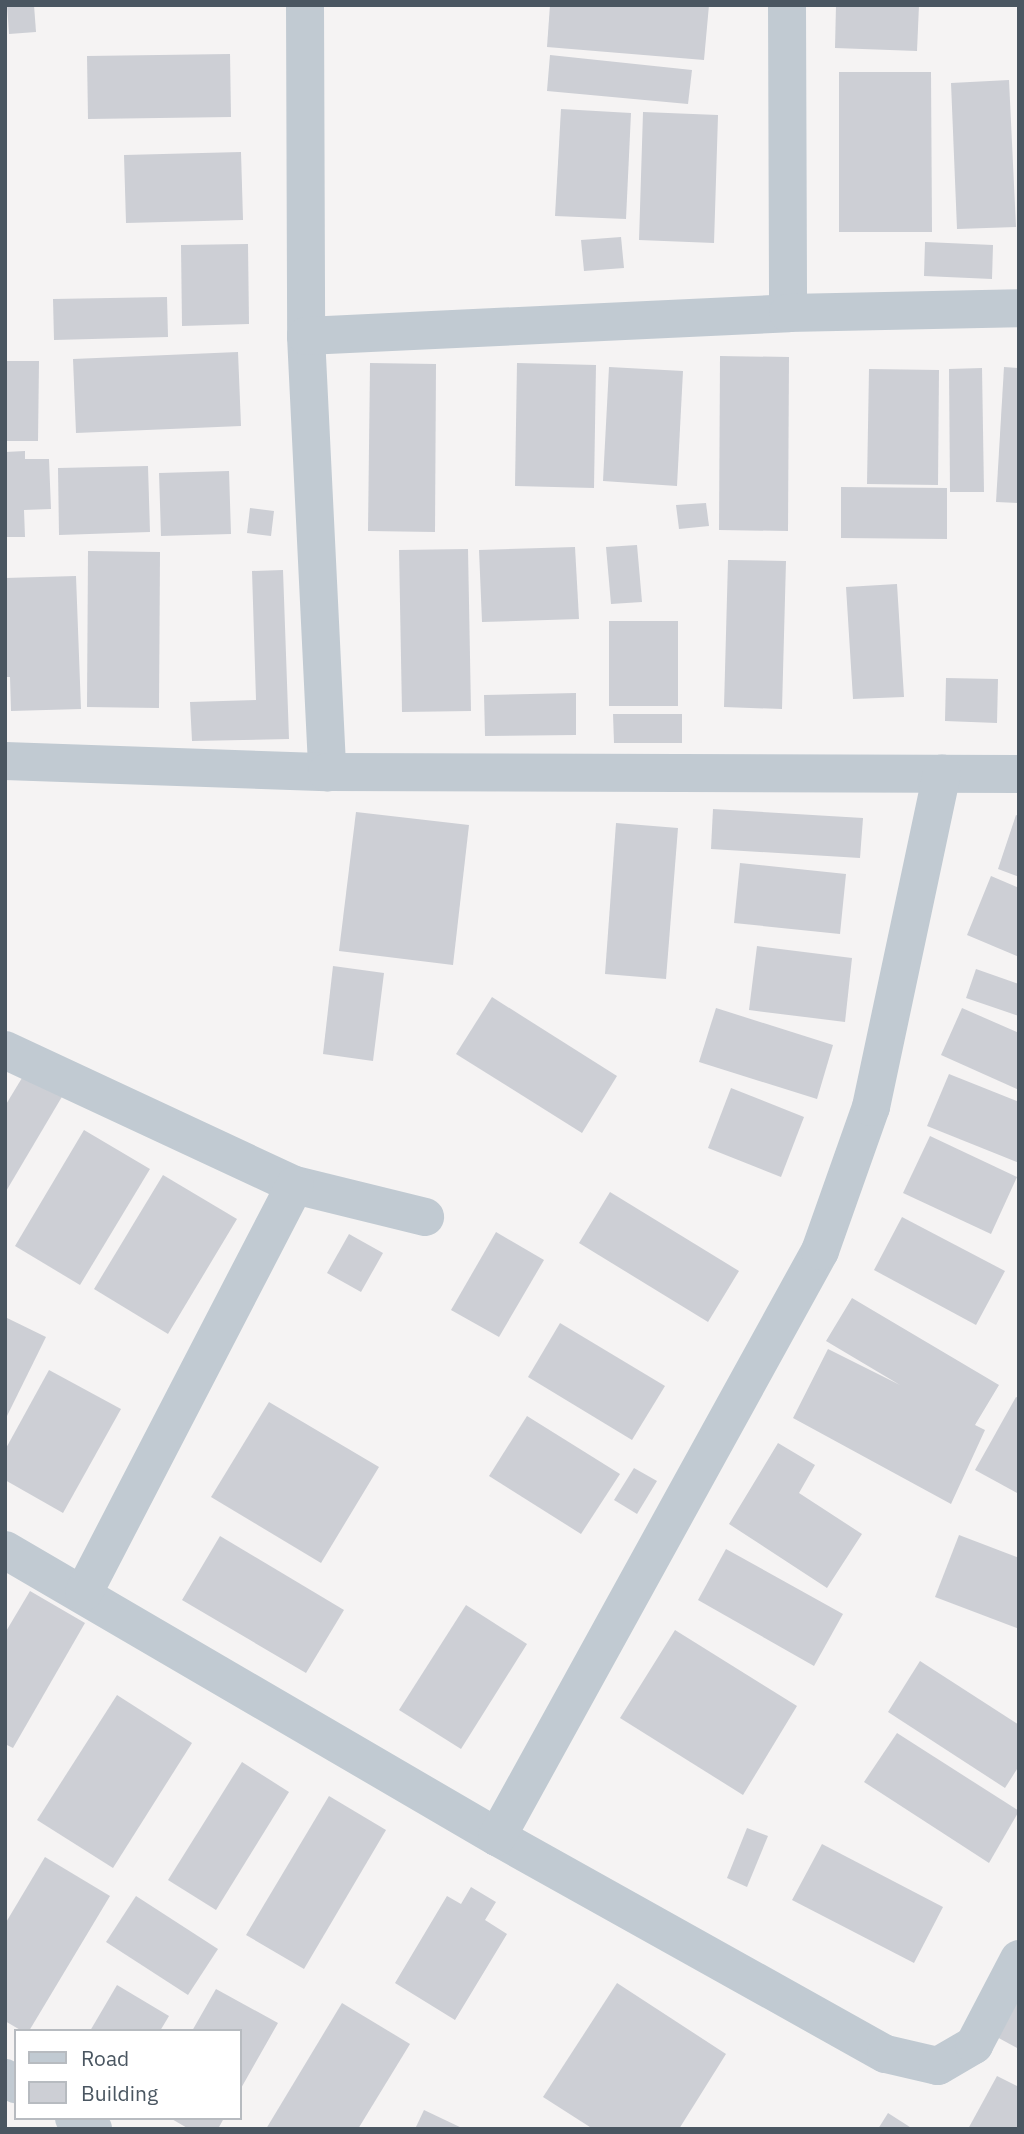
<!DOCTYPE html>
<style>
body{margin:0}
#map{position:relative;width:1024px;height:2134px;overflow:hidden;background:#f5f3f3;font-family:"IBM Plex Sans",sans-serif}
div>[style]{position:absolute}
.building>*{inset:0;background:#cdcfd5}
.street>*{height:38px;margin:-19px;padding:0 19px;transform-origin:19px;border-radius:19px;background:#c1cad2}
span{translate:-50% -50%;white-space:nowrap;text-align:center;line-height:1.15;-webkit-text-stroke:6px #fff;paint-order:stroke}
.frame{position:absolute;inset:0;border:7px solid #4a5661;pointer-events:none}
.legend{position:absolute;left:14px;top:2029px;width:228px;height:91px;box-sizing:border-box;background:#fff;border:2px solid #b7bbc0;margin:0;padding:9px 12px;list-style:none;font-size:21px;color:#4a5661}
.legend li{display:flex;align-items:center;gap:14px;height:35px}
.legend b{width:35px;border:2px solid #b7bbc0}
</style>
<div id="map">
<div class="building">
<div style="clip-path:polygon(7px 5px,34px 5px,36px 32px,9px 34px)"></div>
<div style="clip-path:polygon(550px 5px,709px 5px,704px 60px,547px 47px)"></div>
<div style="clip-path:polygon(836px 5px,919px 5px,917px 51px,835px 48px)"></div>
<div style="clip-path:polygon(230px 54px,231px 117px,88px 119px,87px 56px)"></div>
<div style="clip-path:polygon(550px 55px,692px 70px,688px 104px,547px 91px)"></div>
<div style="clip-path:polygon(839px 72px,931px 72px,932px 232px,839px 232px)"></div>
<div style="clip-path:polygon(1009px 80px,1016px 227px,957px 229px,951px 83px)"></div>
<div style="clip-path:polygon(561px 109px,631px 113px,626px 219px,555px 216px)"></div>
<div style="clip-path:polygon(643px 112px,718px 115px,714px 243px,639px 240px)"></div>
<div style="clip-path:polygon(241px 152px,243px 220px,126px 223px,124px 155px)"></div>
<div style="clip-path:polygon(621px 237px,624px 268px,584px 271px,581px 240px)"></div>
<div style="clip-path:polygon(925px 242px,993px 245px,992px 279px,924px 276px)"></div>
<div style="clip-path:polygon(248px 244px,249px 324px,182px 326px,181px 245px)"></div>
<div style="clip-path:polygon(167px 297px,168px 337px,54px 340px,53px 299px)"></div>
<div style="clip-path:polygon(238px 352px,241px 426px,76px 433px,73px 359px)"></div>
<div style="clip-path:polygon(720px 356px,789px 357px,788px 531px,719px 530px)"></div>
<div style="clip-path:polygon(5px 361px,39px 361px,38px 441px,5px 441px)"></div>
<div style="clip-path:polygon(370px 363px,436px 364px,435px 532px,368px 531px)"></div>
<div style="clip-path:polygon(517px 363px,596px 365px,594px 488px,515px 486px)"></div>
<div style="clip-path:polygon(609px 367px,683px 371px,677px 486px,603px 481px)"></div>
<div style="clip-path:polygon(1004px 367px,1019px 368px,1019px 503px,996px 502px)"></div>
<div style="clip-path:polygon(982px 368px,984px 492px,950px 492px,949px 369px)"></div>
<div style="clip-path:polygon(869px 369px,939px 370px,938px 485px,867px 484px)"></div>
<div style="clip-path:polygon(25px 451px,25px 459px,49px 459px,51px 509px,24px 510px,25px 537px,5px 537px,5px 452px)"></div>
<div style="clip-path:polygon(148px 466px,150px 532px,59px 535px,58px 468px)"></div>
<div style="clip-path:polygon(229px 471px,231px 534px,161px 536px,159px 473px)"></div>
<div style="clip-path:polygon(841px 487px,947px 488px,947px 539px,841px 538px)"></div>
<div style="clip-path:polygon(706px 503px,709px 526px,679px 529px,676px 505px)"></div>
<div style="clip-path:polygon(250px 508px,274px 511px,271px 536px,247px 533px)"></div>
<div style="clip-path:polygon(637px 545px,642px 602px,611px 604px,606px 547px)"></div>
<div style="clip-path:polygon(575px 547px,579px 619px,482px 622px,479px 550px)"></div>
<div style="clip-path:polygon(468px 549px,471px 711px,402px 712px,399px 550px)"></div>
<div style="clip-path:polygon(88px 551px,160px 552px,159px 708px,87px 707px)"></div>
<div style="clip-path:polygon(728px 560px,786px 561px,782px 709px,724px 707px)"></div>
<div style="clip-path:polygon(283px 570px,289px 739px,192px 741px,190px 702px,256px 700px,252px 571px)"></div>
<div style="clip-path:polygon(76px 576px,81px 709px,11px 711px,10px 677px,5px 677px,5px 578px)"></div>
<div style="clip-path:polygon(897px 584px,904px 697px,853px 699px,846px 587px)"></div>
<div style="clip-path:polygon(609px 621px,678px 621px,678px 706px,609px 706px)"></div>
<div style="clip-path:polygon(946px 678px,998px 679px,997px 723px,945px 721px)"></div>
<div style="clip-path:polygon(576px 693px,576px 735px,485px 736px,484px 695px)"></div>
<div style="clip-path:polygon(613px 714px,682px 714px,682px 743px,614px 743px)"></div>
<div style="clip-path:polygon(713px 809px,863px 818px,860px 858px,711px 849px)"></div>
<div style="clip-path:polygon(356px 812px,469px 825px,453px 965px,339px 951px)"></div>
<div style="clip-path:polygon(1016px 815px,1019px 816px,1019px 877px,998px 869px)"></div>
<div style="clip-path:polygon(616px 823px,678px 828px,666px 979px,605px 974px)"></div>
<div style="clip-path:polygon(740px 863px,846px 874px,840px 934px,734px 923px)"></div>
<div style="clip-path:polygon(991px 876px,1019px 888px,1019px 957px,967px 935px)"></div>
<div style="clip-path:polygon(757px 946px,852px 958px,845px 1022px,749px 1010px)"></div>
<div style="clip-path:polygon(333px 966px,384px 973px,373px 1061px,323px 1054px)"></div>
<div style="clip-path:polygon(976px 969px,1019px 984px,1019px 1016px,966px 998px)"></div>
<div style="clip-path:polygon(492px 997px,617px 1076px,582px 1133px,456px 1054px)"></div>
<div style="clip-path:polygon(716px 1008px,833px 1045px,817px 1099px,699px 1062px)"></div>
<div style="clip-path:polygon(962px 1008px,1019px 1033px,1019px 1090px,941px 1055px)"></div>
<div style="clip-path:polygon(25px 1073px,63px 1095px,5px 1193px,5px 1106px)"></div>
<div style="clip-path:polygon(949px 1074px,1019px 1102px,1019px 1163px,927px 1126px)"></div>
<div style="clip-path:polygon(731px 1088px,804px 1117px,781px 1177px,708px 1148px)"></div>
<div style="clip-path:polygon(84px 1130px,150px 1169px,80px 1285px,15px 1246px)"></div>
<div style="clip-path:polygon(930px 1136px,1017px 1177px,991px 1234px,903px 1193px)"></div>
<div style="clip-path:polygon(163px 1175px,237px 1219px,168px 1334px,94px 1289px)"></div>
<div style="clip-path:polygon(610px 1192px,739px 1271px,708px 1322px,579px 1243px)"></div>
<div style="clip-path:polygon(902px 1217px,1005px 1271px,976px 1325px,874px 1270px)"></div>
<div style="clip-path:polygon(496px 1232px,544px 1260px,499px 1337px,451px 1310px)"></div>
<div style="clip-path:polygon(349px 1234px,383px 1253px,361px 1292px,327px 1273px)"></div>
<div style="clip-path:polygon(852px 1298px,999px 1385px,975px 1425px,985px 1430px,951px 1504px,793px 1418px,828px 1349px,900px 1385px,826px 1341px)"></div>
<div style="clip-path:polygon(5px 1317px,46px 1337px,5px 1420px)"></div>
<div style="clip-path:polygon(560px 1323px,665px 1386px,632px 1440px,528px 1377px)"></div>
<div style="clip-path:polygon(49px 1370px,121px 1409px,63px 1513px,5px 1480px,5px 1450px)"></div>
<div style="clip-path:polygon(1016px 1397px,1019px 1398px,1019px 1494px,975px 1470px)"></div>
<div style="clip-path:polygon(269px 1402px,379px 1467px,321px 1563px,211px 1497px)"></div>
<div style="clip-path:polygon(527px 1416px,620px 1474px,581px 1534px,489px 1476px)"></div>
<div style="clip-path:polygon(778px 1443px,815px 1465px,799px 1493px,862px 1534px,827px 1588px,729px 1524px)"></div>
<div style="clip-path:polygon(634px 1468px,657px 1481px,637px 1514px,614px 1500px)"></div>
<div style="clip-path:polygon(959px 1535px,1019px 1558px,1019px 1629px,935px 1597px)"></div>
<div style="clip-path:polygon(220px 1536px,344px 1610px,306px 1673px,182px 1600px)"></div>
<div style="clip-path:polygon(726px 1549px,843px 1614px,814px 1666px,698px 1600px)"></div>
<div style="clip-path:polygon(30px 1591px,85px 1623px,13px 1748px,5px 1744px,5px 1633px)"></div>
<div style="clip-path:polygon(466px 1605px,527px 1644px,461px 1749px,399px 1710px)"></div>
<div style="clip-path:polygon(675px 1630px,797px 1706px,743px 1795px,620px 1718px)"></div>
<div style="clip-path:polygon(920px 1661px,1019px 1725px,1019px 1766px,1005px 1788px,888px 1712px)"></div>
<div style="clip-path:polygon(117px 1695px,192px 1743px,113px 1868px,37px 1820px)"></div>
<div style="clip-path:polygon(897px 1733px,1019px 1811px,989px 1863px,864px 1782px)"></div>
<div style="clip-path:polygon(242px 1762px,289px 1792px,216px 1910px,168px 1880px)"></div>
<div style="clip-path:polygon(329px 1796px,386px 1830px,304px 1969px,246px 1935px)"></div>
<div style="clip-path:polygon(747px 1828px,768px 1836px,747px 1887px,727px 1878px)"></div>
<div style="clip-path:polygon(822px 1844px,943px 1907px,914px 1963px,792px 1900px)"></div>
<div style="clip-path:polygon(45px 1857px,110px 1896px,29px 2031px,22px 2031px,5px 2021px,5px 1924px)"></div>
<div style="clip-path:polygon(471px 1887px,496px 1902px,485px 1920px,507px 1934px,455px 2020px,395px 1983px,447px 1896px,461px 1904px)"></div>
<div style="clip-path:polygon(136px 1896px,218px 1949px,188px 1995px,106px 1942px)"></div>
<div style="clip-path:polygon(617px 1983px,726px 2054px,679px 2129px,593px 2129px,543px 2097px)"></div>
<div style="clip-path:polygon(117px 1985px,169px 2016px,160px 2031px,90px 2031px)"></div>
<div style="clip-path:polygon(216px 1989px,278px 2023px,240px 2090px,240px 2031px,192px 2031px)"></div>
<div style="clip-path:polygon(1019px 1992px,1019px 2049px,995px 2036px)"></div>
<div style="clip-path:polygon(342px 2003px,410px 2044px,358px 2129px,266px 2129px)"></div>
<div style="clip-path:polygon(997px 2076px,1019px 2087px,1019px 2129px,968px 2129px)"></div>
<div style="clip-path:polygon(424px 2110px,464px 2129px,415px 2129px)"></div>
<div style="clip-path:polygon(888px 2113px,913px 2129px,878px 2129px)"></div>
<div style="clip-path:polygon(170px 2118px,224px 2118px,218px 2129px,189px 2129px)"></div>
</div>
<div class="street">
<div style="left:305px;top:5px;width:331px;rotate:89.8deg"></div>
<div style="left:306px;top:336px;width:437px;rotate:87.2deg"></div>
<div style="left:787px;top:5px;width:308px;rotate:89.8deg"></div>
<div style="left:306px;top:336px;width:483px;rotate:-2.7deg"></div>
<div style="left:788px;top:313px;width:231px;rotate:-1.2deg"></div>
<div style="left:5px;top:761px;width:322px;rotate:2deg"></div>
<div style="left:327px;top:772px;width:692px;rotate:0.17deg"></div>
<div style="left:5px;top:1050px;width:320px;rotate:25deg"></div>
<div style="left:295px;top:1185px;width:134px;rotate:13.8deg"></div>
<div style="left:5px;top:1550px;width:570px;rotate:30.26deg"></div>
<div style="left:497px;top:1837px;width:445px;rotate:29.2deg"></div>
<div style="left:886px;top:2054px;width:53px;rotate:13deg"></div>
<div style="left:938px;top:2066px;width:42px;rotate:-30.3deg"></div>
<div style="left:974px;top:2045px;width:97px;rotate:-62.4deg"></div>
<div style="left:84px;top:1592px;width:458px;rotate:-62.6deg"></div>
<div style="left:497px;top:1837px;width:669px;rotate:-61.14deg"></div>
<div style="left:820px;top:1251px;width:153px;rotate:-70.5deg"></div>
<div style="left:871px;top:1107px;width:341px;rotate:-78deg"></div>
<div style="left:5px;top:2078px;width:13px;rotate:29deg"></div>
<div style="left:74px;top:2118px;width:22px;rotate:30deg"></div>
</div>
<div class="frame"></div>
<ul class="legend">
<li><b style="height:9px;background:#c1cad2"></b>Road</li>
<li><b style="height:19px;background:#cdcfd5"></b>Building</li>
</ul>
</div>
